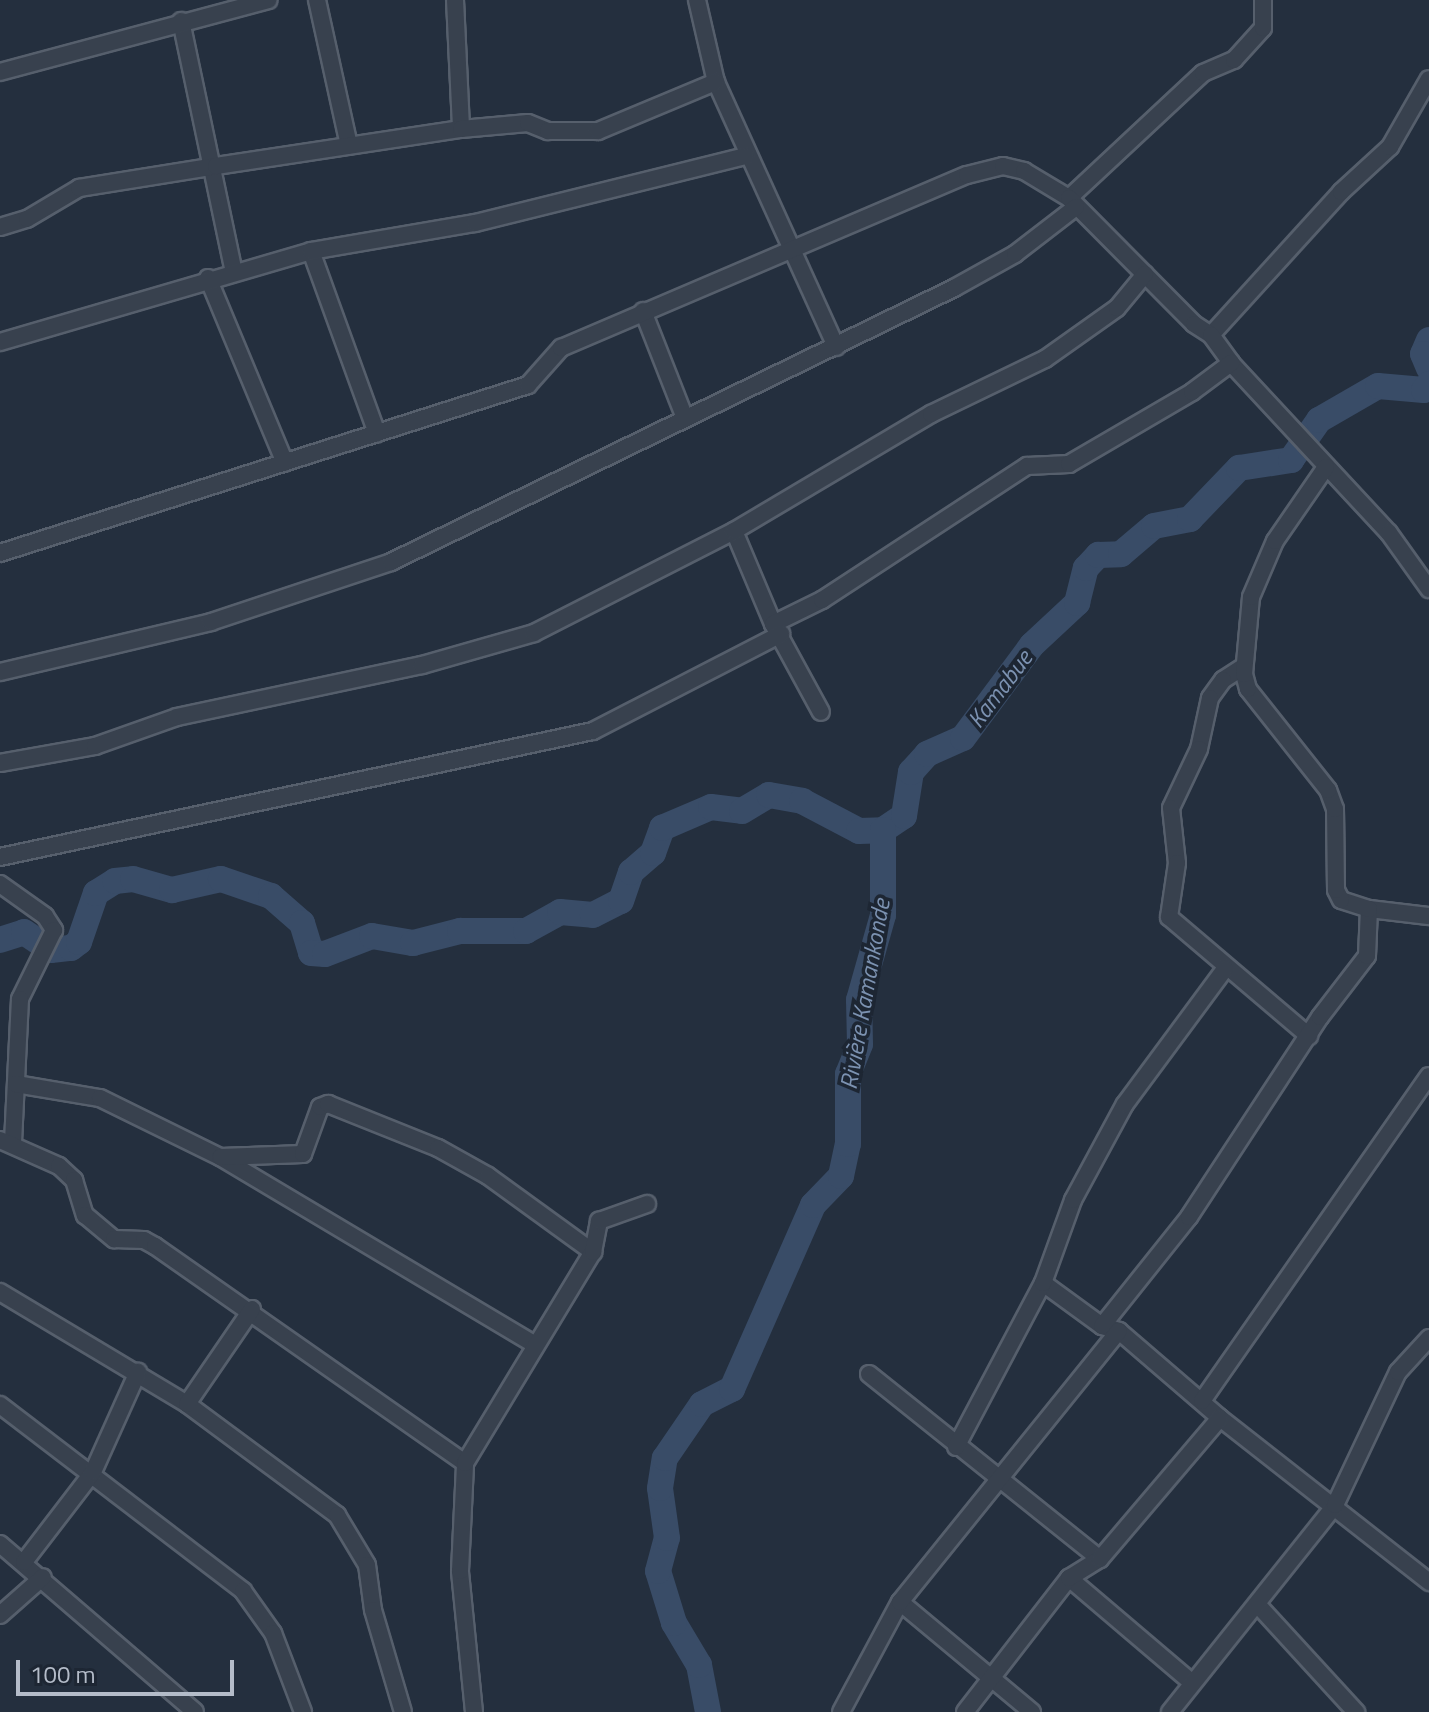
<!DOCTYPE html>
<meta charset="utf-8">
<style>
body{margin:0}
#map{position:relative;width:1429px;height:1712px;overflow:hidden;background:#242f3e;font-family:"Titillium Web",sans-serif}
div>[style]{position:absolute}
.river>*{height:26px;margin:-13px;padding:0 13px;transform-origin:13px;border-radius:13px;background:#394c67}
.roads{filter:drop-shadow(2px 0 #565f6c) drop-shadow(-2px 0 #565f6c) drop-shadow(0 2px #565f6c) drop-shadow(0 -2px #565f6c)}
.street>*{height:16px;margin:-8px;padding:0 8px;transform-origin:8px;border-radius:8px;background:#38414e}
span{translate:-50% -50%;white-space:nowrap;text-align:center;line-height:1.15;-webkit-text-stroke:7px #1d2633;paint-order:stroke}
.water-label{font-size:24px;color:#7c92b1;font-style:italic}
.scale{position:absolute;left:16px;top:1660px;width:218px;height:36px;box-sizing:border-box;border:4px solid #b4bcc9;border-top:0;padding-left:10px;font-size:24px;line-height:28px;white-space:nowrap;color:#b4bcc9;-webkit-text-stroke:6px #1d2633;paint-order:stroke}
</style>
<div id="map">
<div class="river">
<div style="left:1429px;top:340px;width:15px;rotate:113deg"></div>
<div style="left:1423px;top:354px;width:15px;rotate:67deg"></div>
<div style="left:0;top:940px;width:25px;rotate:-18deg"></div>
<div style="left:24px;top:932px;width:32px;rotate:34deg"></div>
<div style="left:51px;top:950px;width:20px;rotate:-6deg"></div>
<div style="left:71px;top:948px;width:10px;rotate:-37deg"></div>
<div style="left:79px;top:942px;width:52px;rotate:-70.9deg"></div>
<div style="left:96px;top:893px;width:22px;rotate:-32deg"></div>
<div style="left:115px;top:881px;width:18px;rotate:-6deg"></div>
<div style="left:133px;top:879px;width:41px;rotate:15.8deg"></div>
<div style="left:172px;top:890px;width:50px;rotate:-12.7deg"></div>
<div style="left:221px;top:879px;width:53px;rotate:18.8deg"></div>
<div style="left:271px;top:896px;width:41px;rotate:41.1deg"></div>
<div style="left:302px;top:923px;width:31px;rotate:73deg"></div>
<div style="left:311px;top:953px;width:14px;rotate:4deg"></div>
<div style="left:325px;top:954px;width:50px;rotate:-21deg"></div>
<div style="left:372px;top:936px;width:42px;rotate:9.7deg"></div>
<div style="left:413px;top:943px;width:49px;rotate:-14.3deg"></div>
<div style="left:460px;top:931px;width:66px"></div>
<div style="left:526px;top:931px;width:39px;rotate:-29deg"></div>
<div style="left:560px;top:912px;width:33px;rotate:5deg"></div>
<div style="left:593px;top:915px;width:31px;rotate:-27deg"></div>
<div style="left:621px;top:901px;width:31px;rotate:-71deg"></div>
<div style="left:631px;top:872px;width:29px;rotate:-41deg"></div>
<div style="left:653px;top:853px;width:27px;rotate:-70deg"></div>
<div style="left:662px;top:828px;width:53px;rotate:-23.2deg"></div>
<div style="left:711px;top:807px;width:31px;rotate:7deg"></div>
<div style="left:742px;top:811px;width:31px;rotate:-31deg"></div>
<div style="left:769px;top:795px;width:34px;rotate:10deg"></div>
<div style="left:802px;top:801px;width:64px;rotate:27.8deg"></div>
<div style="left:859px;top:831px;width:24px;rotate:-2deg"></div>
<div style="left:883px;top:830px;width:25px;rotate:-34deg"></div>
<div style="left:904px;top:816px;width:45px;rotate:-81deg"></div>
<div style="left:911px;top:772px;width:24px;rotate:-48deg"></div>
<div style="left:927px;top:754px;width:39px;rotate:-24deg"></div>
<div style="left:963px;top:738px;width:116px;rotate:-53.4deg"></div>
<div style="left:1032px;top:645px;width:62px;rotate:-43deg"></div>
<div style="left:1077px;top:603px;width:36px;rotate:-76deg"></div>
<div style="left:1086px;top:568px;width:18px;rotate:-47deg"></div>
<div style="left:1098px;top:555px;width:23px;rotate:-2deg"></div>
<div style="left:1121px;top:554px;width:43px;rotate:-40.3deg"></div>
<div style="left:1154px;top:526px;width:37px;rotate:-11deg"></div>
<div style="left:1190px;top:519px;width:71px;rotate:-46.1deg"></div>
<div style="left:1239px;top:468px;width:53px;rotate:-8.7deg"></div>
<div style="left:1291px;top:460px;width:49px;rotate:-55deg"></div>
<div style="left:1319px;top:420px;width:68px;rotate:-30deg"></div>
<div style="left:1378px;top:386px;width:46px;rotate:5deg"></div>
<div style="left:1424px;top:390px;width:8px;rotate:-50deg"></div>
<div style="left:708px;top:1712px;width:48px;rotate:-100.8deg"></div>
<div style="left:699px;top:1665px;width:49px;rotate:-120.8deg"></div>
<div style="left:674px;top:1623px;width:54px;rotate:-107.1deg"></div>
<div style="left:658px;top:1571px;width:34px;rotate:-75deg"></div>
<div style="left:667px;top:1538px;width:50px;rotate:-98deg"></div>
<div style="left:660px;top:1488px;width:30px;rotate:-81deg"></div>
<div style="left:665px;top:1458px;width:65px;rotate:-55.6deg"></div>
<div style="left:702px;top:1404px;width:34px;rotate:-27deg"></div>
<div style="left:732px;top:1389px;width:201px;rotate:-66.2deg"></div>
<div style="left:813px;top:1205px;width:40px;rotate:-46deg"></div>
<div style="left:841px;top:1176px;width:33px;rotate:-78deg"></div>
<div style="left:848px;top:1144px;width:70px;rotate:-90deg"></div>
<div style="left:848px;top:1074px;width:32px;rotate:-68deg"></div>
<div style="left:860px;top:1044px;width:44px;rotate:-91.3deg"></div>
<div style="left:859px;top:1000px;width:88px;rotate:-74.2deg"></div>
<div style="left:883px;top:915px;width:85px;rotate:-90deg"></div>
</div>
<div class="roads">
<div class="street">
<div style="left:317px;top:0;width:149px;rotate:77.6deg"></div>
<div style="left:455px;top:0;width:129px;rotate:87.3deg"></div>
<div style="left:697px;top:0;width:84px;rotate:77deg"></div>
<div style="left:716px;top:82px;width:291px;rotate:65.6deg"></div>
<div style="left:181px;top:21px;width:257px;rotate:78.1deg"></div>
<div style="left:0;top:72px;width:278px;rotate:-15deg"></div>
<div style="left:1069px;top:198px;width:183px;rotate:-43deg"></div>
<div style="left:1203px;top:73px;width:34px;rotate:-23deg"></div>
<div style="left:1234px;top:60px;width:43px;rotate:-47.8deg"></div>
<div style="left:1263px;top:28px;width:28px;rotate:-90deg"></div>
<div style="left:0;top:227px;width:28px;rotate:-17deg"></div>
<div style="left:27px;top:219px;width:61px;rotate:-30.8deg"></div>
<div style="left:79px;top:188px;width:139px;rotate:-9.1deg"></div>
<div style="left:216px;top:166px;width:248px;rotate:-8.6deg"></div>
<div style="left:461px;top:129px;width:67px;rotate:-5.1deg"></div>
<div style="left:528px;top:123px;width:22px;rotate:22deg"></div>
<div style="left:548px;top:131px;width:50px"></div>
<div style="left:598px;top:131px;width:128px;rotate:-22.6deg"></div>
<div style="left:311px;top:251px;width:194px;rotate:70.1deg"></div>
<div style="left:208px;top:278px;width:200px;rotate:67.4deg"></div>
<div style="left:643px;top:311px;width:115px;rotate:68.6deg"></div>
<div style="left:1211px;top:335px;width:193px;rotate:-47.7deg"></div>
<div style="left:1341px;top:192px;width:67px;rotate:-42.6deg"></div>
<div style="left:1390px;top:147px;width:78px;rotate:-60.2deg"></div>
<div style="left:0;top:342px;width:324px;rotate:-16.3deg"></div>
<div style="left:311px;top:251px;width:166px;rotate:-9.7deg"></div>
<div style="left:475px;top:223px;width:279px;rotate:-13.9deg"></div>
<div style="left:734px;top:531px;width:101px;rotate:67.2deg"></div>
<div style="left:773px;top:624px;width:100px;rotate:61.4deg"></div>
<div style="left:0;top:553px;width:554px;rotate:-17.65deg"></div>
<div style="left:528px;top:385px;width:50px;rotate:-48.3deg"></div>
<div style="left:561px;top:348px;width:441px;rotate:-23.1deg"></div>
<div style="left:967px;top:175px;width:37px;rotate:-14deg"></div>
<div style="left:1003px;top:166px;width:22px;rotate:13deg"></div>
<div style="left:1024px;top:171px;width:52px;rotate:31deg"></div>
<div style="left:1069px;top:198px;width:177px;rotate:45.2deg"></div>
<div style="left:1194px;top:324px;width:20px;rotate:33deg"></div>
<div style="left:1211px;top:335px;width:34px;rotate:54deg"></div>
<div style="left:1231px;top:363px;width:232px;rotate:47.1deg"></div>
<div style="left:1389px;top:533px;width:69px;rotate:54.5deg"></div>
<div style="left:773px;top:624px;width:55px;rotate:-26.1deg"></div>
<div style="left:822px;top:600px;width:245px;rotate:-33.2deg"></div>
<div style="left:1027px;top:466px;width:42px;rotate:-2.7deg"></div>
<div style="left:1069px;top:464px;width:143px;rotate:-30.3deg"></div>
<div style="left:1192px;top:392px;width:49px;rotate:-36.6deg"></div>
<div style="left:1243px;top:667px;width:24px;rotate:147deg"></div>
<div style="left:1223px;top:680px;width:22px;rotate:126deg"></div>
<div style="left:1210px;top:698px;width:52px;rotate:102.2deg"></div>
<div style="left:1199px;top:749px;width:65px;rotate:115.4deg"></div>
<div style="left:1171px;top:808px;width:55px;rotate:83.8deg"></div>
<div style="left:1177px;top:863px;width:55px;rotate:98.4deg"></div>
<div style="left:1169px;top:917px;width:184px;rotate:40.4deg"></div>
<div style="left:0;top:672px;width:217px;rotate:-13.3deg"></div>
<div style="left:211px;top:622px;width:190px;rotate:-18.4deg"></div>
<div style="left:391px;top:562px;width:626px;rotate:-25.95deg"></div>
<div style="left:954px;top:288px;width:70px;rotate:-29.1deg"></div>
<div style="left:1015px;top:254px;width:77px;rotate:-37.6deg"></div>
<div style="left:0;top:763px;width:97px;rotate:-10.1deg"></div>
<div style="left:95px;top:746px;width:87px;rotate:-19.5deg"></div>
<div style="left:177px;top:717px;width:250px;rotate:-12deg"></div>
<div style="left:422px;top:665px;width:116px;rotate:-15.9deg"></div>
<div style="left:534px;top:633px;width:225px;rotate:-27deg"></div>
<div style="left:734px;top:531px;width:229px;rotate:-30.7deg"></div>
<div style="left:931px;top:414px;width:127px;rotate:-25.8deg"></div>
<div style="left:1045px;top:359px;width:88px;rotate:-35.3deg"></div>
<div style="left:1117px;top:308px;width:44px;rotate:-50.5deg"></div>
<div style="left:0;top:857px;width:606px;rotate:-12deg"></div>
<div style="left:593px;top:731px;width:212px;rotate:-27.3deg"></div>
<div style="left:0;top:884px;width:55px;rotate:35.4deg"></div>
<div style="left:45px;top:916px;width:17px;rotate:57deg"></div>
<div style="left:54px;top:930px;width:77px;rotate:116.2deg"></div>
<div style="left:20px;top:999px;width:143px;rotate:92.8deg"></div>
<div style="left:1369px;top:909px;width:60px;rotate:6.7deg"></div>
<div style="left:16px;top:1084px;width:85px;rotate:9.5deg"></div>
<div style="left:100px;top:1098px;width:134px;rotate:26.2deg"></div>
<div style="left:220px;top:1157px;width:367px;rotate:30.8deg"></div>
<div style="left:0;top:1140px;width:64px;rotate:23.8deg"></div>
<div style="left:59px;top:1166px;width:21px;rotate:43deg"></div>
<div style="left:74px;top:1180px;width:37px;rotate:73deg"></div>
<div style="left:85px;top:1215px;width:38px;rotate:40deg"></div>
<div style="left:114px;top:1239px;width:30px;rotate:2deg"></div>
<div style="left:144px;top:1240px;width:13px;rotate:29deg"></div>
<div style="left:155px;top:1246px;width:378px;rotate:35deg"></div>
<div style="left:221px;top:1157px;width:82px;rotate:-2.1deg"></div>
<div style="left:303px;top:1154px;width:50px;rotate:-70.1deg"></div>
<div style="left:320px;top:1107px;width:9px;rotate:-21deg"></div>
<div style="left:328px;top:1104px;width:118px;rotate:21.8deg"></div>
<div style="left:438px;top:1148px;width:57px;rotate:29.2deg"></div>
<div style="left:488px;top:1176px;width:130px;rotate:35.9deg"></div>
<div style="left:1043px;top:1283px;width:73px;rotate:36.1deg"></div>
<div style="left:1102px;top:1326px;width:18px;rotate:16deg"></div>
<div style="left:1119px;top:1331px;width:133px;rotate:40.7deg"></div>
<div style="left:1220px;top:1418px;width:266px;rotate:38.1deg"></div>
<div style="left:0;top:1292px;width:218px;rotate:30.9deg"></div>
<div style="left:187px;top:1404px;width:187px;rotate:36.5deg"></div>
<div style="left:337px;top:1515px;width:58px;rotate:59deg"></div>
<div style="left:367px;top:1565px;width:45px;rotate:82.4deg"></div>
<div style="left:373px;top:1610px;width:106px;rotate:73.6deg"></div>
<div style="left:1102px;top:1326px;width:139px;rotate:-51.4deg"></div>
<div style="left:1189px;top:1217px;width:239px;rotate:-56.8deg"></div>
<div style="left:1320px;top:1017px;width:77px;rotate:-52.4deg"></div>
<div style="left:1367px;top:956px;width:47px;rotate:-87.6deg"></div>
<div style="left:1369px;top:909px;width:29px;rotate:-162deg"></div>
<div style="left:1341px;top:900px;width:11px;rotate:-117deg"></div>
<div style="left:1336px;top:890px;width:81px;rotate:-90.7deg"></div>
<div style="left:1335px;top:809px;width:20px;rotate:-110deg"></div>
<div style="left:1328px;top:790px;width:129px;rotate:-128.4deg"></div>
<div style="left:1248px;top:689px;width:16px;rotate:-105deg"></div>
<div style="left:1244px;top:674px;width:77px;rotate:-84.8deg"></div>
<div style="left:1251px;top:597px;width:61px;rotate:-66.8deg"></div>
<div style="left:1275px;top:541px;width:90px;rotate:-55.4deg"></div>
<div style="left:869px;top:1374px;width:296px;rotate:38.7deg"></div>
<div style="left:1202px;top:1401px;width:396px;rotate:-55.1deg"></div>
<div style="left:187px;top:1404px;width:115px;rotate:-55.6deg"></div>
<div style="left:0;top:1405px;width:306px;rotate:37.4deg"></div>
<div style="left:243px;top:1591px;width:52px;rotate:54.5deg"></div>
<div style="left:273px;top:1633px;width:85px;rotate:69.2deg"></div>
<div style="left:956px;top:1447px;width:186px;rotate:-62.1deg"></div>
<div style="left:1043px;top:1283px;width:88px;rotate:-70.1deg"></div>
<div style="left:1073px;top:1200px;width:109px;rotate:-61.6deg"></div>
<div style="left:1125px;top:1104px;width:168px;rotate:-53.5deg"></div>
<div style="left:0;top:1544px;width:257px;rotate:40.7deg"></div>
<div style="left:24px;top:1562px;width:113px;rotate:-52.5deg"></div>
<div style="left:93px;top:1472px;width:110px;rotate:-65.8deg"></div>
<div style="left:1069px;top:1578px;width:160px;rotate:40.4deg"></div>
<div style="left:900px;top:1602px;width:172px;rotate:39.8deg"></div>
<div style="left:1257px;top:1604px;width:147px;rotate:47.5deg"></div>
<div style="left:0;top:1615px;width:57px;rotate:-41.5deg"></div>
<div style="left:474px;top:1712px;width:142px;rotate:-95.7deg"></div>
<div style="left:460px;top:1571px;width:108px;rotate:-87.3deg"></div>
<div style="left:465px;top:1463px;width:247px;rotate:-58.8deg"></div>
<div style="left:593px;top:1252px;width:32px;rotate:-79deg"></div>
<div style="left:599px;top:1221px;width:51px;rotate:-19.5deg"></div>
<div style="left:841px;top:1712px;width:125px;rotate:-61.8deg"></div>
<div style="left:900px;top:1602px;width:348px;rotate:-51.1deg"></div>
<div style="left:965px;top:1712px;width:170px;rotate:-52.2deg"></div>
<div style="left:1069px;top:1578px;width:36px;rotate:-32deg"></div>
<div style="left:1100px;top:1559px;width:185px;rotate:-49.6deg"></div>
<div style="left:1170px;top:1712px;width:265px;rotate:-51.4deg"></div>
<div style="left:1335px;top:1505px;width:147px;rotate:-64.7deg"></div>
<div style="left:1398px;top:1372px;width:46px;rotate:-47.6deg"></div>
</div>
</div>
<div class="water-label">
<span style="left:1000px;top:689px;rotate:-53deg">Kamabue</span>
<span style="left:865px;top:994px;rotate:-80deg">Rivière Kamankonde</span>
</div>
<div class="scale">100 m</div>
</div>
